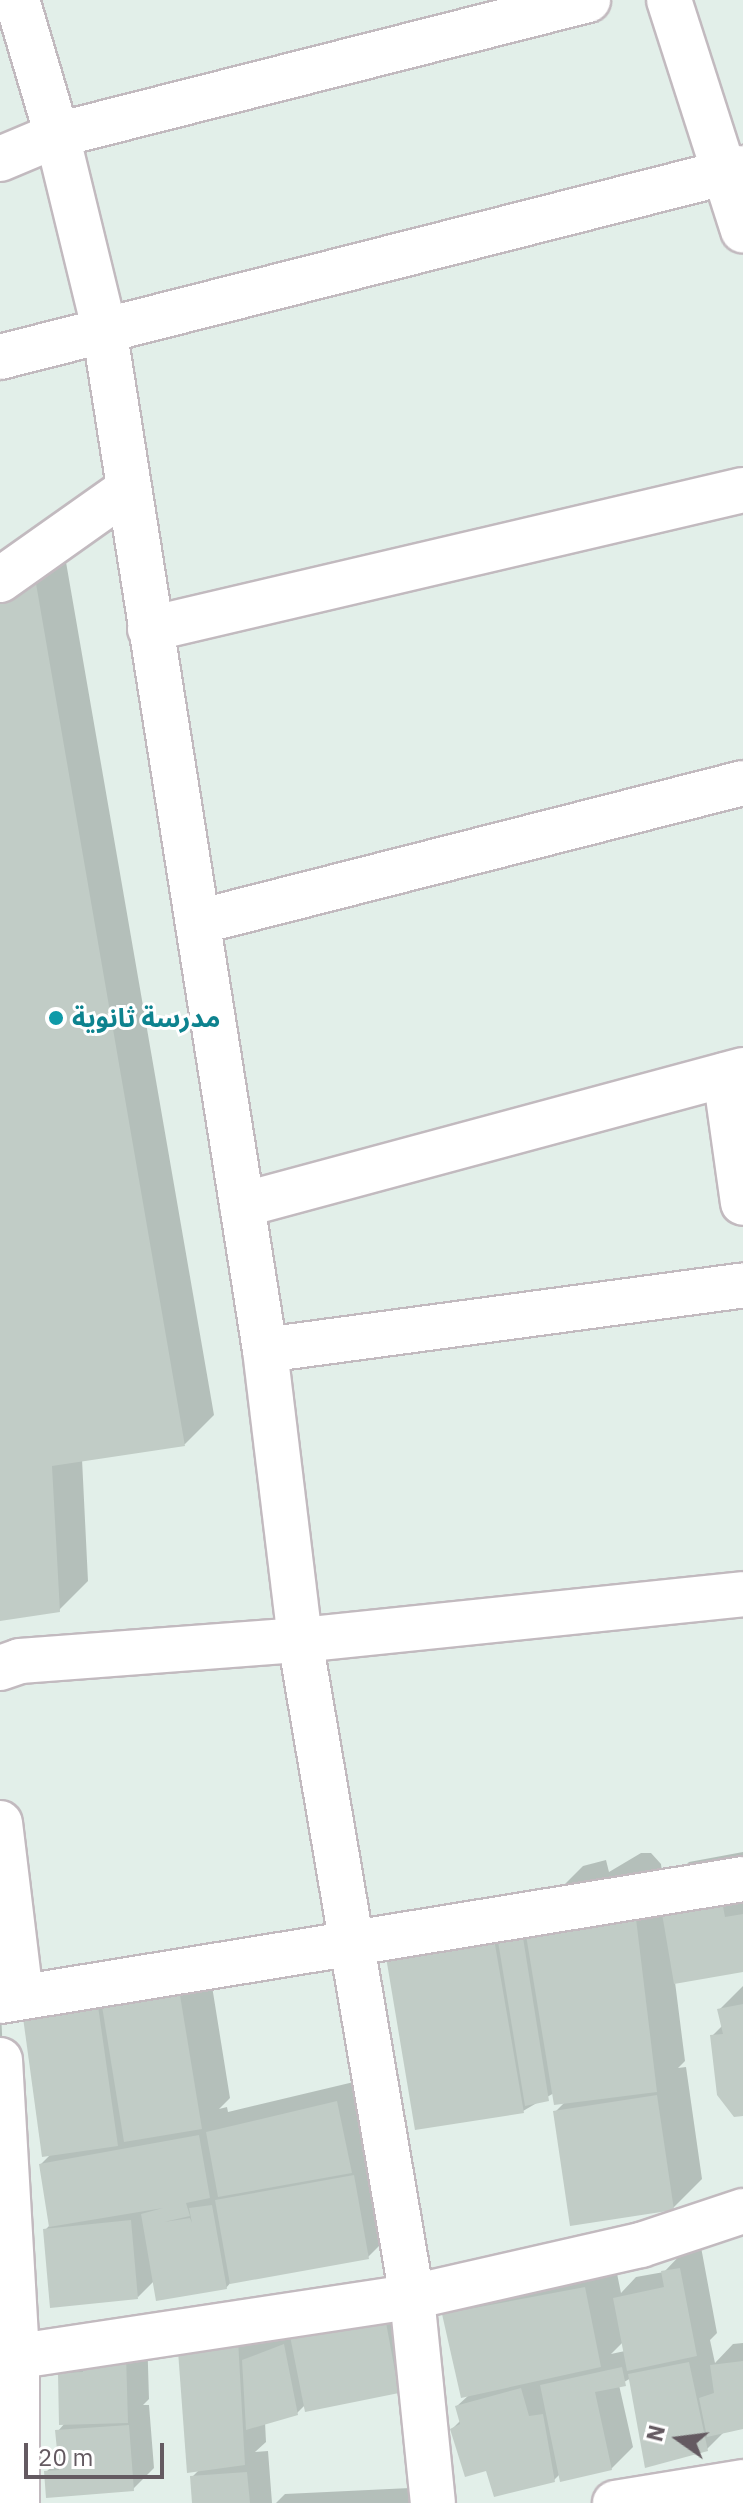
<!DOCTYPE html>
<meta charset="utf-8">
<style>
body{margin:0}
#map{position:relative;width:743px;height:2503px;overflow:hidden;background:#e2efe9;font-family:"IBM Plex Sans","Noto Sans Arabic",sans-serif}
div>[style]{position:absolute}
.shadow>*{inset:0;background:#0003}
.building>*{inset:0;background:#c1ccc6}
.roads{filter:drop-shadow(2px 0 #c2babf) drop-shadow(-2px 0 #c2babf) drop-shadow(0 2px #c2babf) drop-shadow(0 -2px #c2babf)}
.minor>*{height:44px;margin:-22px;padding:0 22px;transform-origin:22px;border-radius:22px;background:#fff}
.dots>*{width:22px;height:22px;translate:-50% -50%;box-sizing:border-box;border:4px solid #fff;border-radius:50%}
span{translate:-50% -50%;white-space:nowrap;text-align:center;line-height:1.15;-webkit-text-stroke:6px #fff;paint-order:stroke}
.culture-label{font-size:26px;color:#0d838f;font-weight:700}
.left{translate:0 -50%;text-align:left}
.north{position:absolute;left:639px;top:2399px;width:80px;height:80px;-webkit-text-stroke:6px #fff;paint-order:stroke;rotate:284deg;font-size:22px;font-weight:700;line-height:32px;text-align:center;color:#645a61}
.north::after{content:'';display:block;margin:auto;width:28px;height:36px;background:#645a61;clip-path:polygon(50% 0,100% 100%,50% 72%,0 100%)}
.scale{position:absolute;left:24px;top:2443px;width:140px;height:36px;box-sizing:border-box;border:4px solid #645a61;border-top:0;padding-left:10px;font-size:24px;line-height:28px;white-space:nowrap;color:#645a61;-webkit-text-stroke:6px #fff;paint-order:stroke}
</style>
<div id="map">
<div class="shadow">
<div style="clip-path:polygon(62px 539px,214px 1415px,185px 1444px,82px 1459px,88px 1581px,59px 1610px,0 1619px,0 586px)"></div>
<div style="clip-path:polygon(743px 1852px,743px 1970px,675px 1982px,685px 2061px,678px 2068px,686px 2067px,702px 2179px,673px 2208px,555px 2112px,565px 2102px,554px 2093px,523px 2111px,388px 1958px,542px 1907px,583px 1866px,606px 1860px,609px 1872px,641px 1853px,651px 1853px,661px 1864px,664px 1887px,689px 1862px)"></div>
<div style="clip-path:polygon(207px 1955px,230px 2098px,219px 2109px,227px 2107px,228px 2112px,358px 2081px,397px 2228px,368px 2257px,232px 2281px,226px 2288px,154px 2281px,138px 2297px,45px 2230px,51px 2224px,41px 2164px,51px 2154px,24px 2011px)"></div>
<div style="clip-path:polygon(0 1986px,4px 2080px,0 2085px)"></div>
<div style="clip-path:polygon(743px 1986px,743px 2114px,712px 2036px,723px 2025px,719px 2010px)"></div>
<div style="clip-path:polygon(evenodd,701px 2247px,717px 2333px,710px 2340px,715px 2363px,733px 2344px,743px 2343px,743px 2427px,725px 2431px,707px 2449px,631px 2378px,619px 2385px,633px 2447px,611px 2469px,561px 2473px,554px 2480px,488px 2468px,452px 2429px,461px 2420px,457px 2406px,469px 2395px,444px 2314px,473px 2285px,614px 2259px,621px 2293px,636px 2277px,664px 2272px,685px 2250px,701px 2247px,623px 2342px,625px 2351px,611px 2354px,623px 2342px)"></div>
<div style="clip-path:polygon(406px 2297px,420px 2370px,398px 2391px,306px 2404px,297px 2413px,265px 2422px,266px 2442px,255px 2452px,268px 2451px,272px 2503px,194px 2503px,192px 2477px,199px 2470px,180px 2352px,258px 2318px,260px 2344px)"></div>
<div style="clip-path:polygon(147px 2333px,149px 2399px,143px 2405px,149px 2405px,154px 2468px,133px 2489px,46px 2472px,60px 2459px,58px 2431px,65px 2423px,60px 2374px,81px 2353px)"></div>
<div style="clip-path:polygon(431px 2487px,432px 2503px,276px 2503px,285px 2494px)"></div>
</div>
<div class="building">
<div style="clip-path:polygon(33px 566px,185px 1446px,52px 1466px,60px 1612px,0 1621px,0 591px)"></div>
<div style="clip-path:polygon(718px 1879px,725px 1917px,743px 1914px,743px 1972px,674px 1984px,658px 1890px)"></div>
<div style="clip-path:polygon(633px 1894px,657px 2092px,554px 2105px,524px 1923px)"></div>
<div style="clip-path:polygon(521px 1925px,549px 2101px,525px 2106px,496px 1929px)"></div>
<div style="clip-path:polygon(493px 1933px,524px 2113px,415px 2130px,386px 1957px)"></div>
<div style="clip-path:polygon(178px 1983px,202px 2129px,124px 2142px,102px 2006px)"></div>
<div style="clip-path:polygon(97px 1999px,118px 2146px,42px 2157px,22px 2010px)"></div>
<div style="clip-path:polygon(743px 2004px,743px 2116px,734px 2117px,717px 2095px,710px 2035px,723px 2034px,717px 2009px)"></div>
<div style="clip-path:polygon(657px 2095px,674px 2210px,570px 2226px,553px 2111px)"></div>
<div style="clip-path:polygon(337px 2101px,352px 2173px,218px 2197px,206px 2132px)"></div>
<div style="clip-path:polygon(199px 2135px,210px 2198px,186px 2203px,190px 2216px,164px 2222px,190px 2218px,192px 2223px,189px 2208px,212px 2205px,227px 2289px,156px 2301px,141px 2214px,163px 2208px,49px 2227px,39px 2164px)"></div>
<div style="clip-path:polygon(354px 2175px,369px 2259px,230px 2284px,215px 2200px)"></div>
<div style="clip-path:polygon(131px 2220px,138px 2299px,50px 2308px,43px 2229px)"></div>
<div style="clip-path:polygon(680px 2268px,697px 2356px,627px 2371px,613px 2298px,664px 2287px,661px 2271px)"></div>
<div style="clip-path:polygon(585px 2287px,601px 2367px,461px 2398px,442px 2314px)"></div>
<div style="clip-path:polygon(385px 2317px,399px 2393px,305px 2412px,290px 2336px)"></div>
<div style="clip-path:polygon(238px 2339px,245px 2465px,187px 2473px,178px 2351px)"></div>
<div style="clip-path:polygon(284px 2344px,298px 2415px,246px 2430px,242px 2360px)"></div>
<div style="clip-path:polygon(126px 2354px,128px 2423px,59px 2425px,58px 2373px,83px 2372px,82px 2355px)"></div>
<div style="clip-path:polygon(743px 2361px,743px 2429px,707px 2437px,699px 2398px,714px 2393px,710px 2365px)"></div>
<div style="clip-path:polygon(689px 2362px,708px 2451px,645px 2468px,628px 2374px)"></div>
<div style="clip-path:polygon(622px 2367px,626px 2386px,595px 2392px,612px 2470px,560px 2482px,540px 2385px)"></div>
<div style="clip-path:polygon(521px 2388px,529px 2416px,543px 2414px,555px 2482px,494px 2497px,486px 2471px,465px 2477px,450px 2429px,460px 2424px,455px 2406px)"></div>
<div style="clip-path:polygon(129px 2425px,134px 2491px,46px 2498px,44px 2471px,59px 2470px,55px 2430px)"></div>
<div style="clip-path:polygon(247px 2472px,250px 2503px,192px 2503px,190px 2476px)"></div>
</div>
<div class="roads">
<div class="minor">
<div style="left:17px;top:0;width:141px;rotate:73.5deg"></div>
<div style="left:57px;top:135px;width:199px;rotate:76.3deg"></div>
<div style="left:104px;top:328px;width:1035px;rotate:81.05deg"></div>
<div style="left:265px;top:1350px;width:292px;rotate:83.1deg"></div>
<div style="left:300px;top:1640px;width:666px;rotate:80.33deg"></div>
<div style="left:412px;top:2297px;width:207px;rotate:84.2deg"></div>
<div style="left:669px;top:0;width:242px;rotate:72.2deg"></div>
<div style="left:0;top:159px;width:62px;rotate:-22.8deg"></div>
<div style="left:57px;top:135px;width:548px;rotate:-14.26deg"></div>
<div style="left:0;top:357px;width:767px;rotate:-14.27deg"></div>
<div style="left:0;top:580px;width:156px;rotate:-35.3deg"></div>
<div style="left:150px;top:629px;width:609px;rotate:-13.19deg"></div>
<div style="left:198px;top:922px;width:562px;rotate:-14.31deg"></div>
<div style="left:725px;top:1075px;width:129px;rotate:82deg"></div>
<div style="left:242px;top:1205px;width:519px;rotate:-15.08deg"></div>
<div style="left:265px;top:1350px;width:482px;rotate:-7.7deg"></div>
<div style="left:0;top:1668px;width:21px;rotate:-19deg"></div>
<div style="left:20px;top:1661px;width:281px;rotate:-4.3deg"></div>
<div style="left:300px;top:1640px;width:445px;rotate:-5.9deg"></div>
<div style="left:0;top:1823px;width:175px;rotate:83.1deg"></div>
<div style="left:0;top:2001px;width:753px;rotate:-9.32deg"></div>
<div style="left:0;top:2060px;width:297px;rotate:86.7deg"></div>
<div style="left:17px;top:2357px;width:146px;rotate:90deg"></div>
<div style="left:0;top:2359px;width:417px;rotate:-8.6deg"></div>
<div style="left:412px;top:2297px;width:235px;rotate:-12.8deg"></div>
<div style="left:641px;top:2245px;width:108px;rotate:-18.4deg"></div>
<div style="left:615px;top:2503px;width:130px;rotate:-9.3deg"></div>
</div>
</div>
<div class="dots">
<div style="left:56px;top:1018px;background:#0f9aa8"></div>
</div>
<div class="culture-label">
<span class="left" style="left:72px;top:1018px">مدرسة ثانوية</span>
</div>
<div class="north">N</div>
<div class="scale">20 m</div>
</div>
